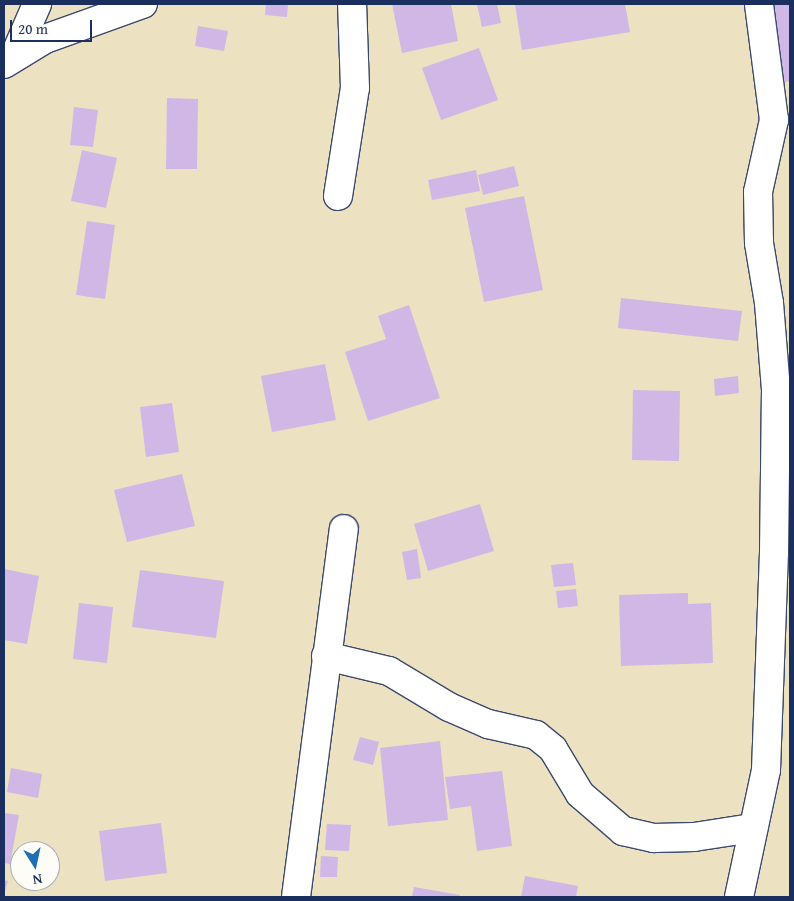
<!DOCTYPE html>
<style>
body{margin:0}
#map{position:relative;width:794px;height:901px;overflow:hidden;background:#ece1c0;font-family:"Gentium Book Plus",serif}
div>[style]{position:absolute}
.building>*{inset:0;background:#d0b7e6}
.roads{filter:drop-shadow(1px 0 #3a4a6d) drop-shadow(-1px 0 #3a4a6d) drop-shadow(0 1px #3a4a6d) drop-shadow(0 -1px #3a4a6d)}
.minor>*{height:28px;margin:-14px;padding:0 14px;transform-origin:14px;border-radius:14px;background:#fff}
span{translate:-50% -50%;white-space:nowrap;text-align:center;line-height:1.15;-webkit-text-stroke:5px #fdfcf7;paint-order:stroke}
.frame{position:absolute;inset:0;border:5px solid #1b2f5e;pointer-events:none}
.north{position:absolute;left:10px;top:841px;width:50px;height:50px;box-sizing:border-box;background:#fdfcf7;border:1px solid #a3aaba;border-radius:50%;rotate:170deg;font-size:14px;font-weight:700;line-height:20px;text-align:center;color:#1b2f5e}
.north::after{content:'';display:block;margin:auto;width:18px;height:22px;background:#1f6fb2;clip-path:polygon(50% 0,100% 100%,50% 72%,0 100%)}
.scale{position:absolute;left:10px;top:20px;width:82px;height:22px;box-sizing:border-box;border:2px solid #1b2f5e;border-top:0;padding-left:6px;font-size:15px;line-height:18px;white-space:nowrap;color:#1b2f5e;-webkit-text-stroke:4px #fdfcf7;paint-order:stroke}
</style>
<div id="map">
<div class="building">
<div style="clip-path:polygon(266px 4px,288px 4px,287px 17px,265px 15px)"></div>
<div style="clip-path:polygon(392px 4px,451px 4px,458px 41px,402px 53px)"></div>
<div style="clip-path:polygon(477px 4px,497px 4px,501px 23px,482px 27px)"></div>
<div style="clip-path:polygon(515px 4px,625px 4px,630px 32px,522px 50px)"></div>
<div style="clip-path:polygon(757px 4px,790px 4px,790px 81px,774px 85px)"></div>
<div style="clip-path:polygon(198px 26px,228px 31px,224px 51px,195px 46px)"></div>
<div style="clip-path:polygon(479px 48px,498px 100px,441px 120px,422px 68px)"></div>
<div style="clip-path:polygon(167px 98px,198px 99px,197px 169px,166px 169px)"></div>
<div style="clip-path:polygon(74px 107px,98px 110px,93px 147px,70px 145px)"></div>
<div style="clip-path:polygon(82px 150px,117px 158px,106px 208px,71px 201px)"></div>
<div style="clip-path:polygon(514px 166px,519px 186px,483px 195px,478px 175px)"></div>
<div style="clip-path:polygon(476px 170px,480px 191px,432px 200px,428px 180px)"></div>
<div style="clip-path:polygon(524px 196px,543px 290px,484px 302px,465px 208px)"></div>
<div style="clip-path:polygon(87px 221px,115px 225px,105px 299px,76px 295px)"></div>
<div style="clip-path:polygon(621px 298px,742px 311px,738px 341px,618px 328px)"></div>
<div style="clip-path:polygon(409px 305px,440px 398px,368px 421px,345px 352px,386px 339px,378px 316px)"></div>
<div style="clip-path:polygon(325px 364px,336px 420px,272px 432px,261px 376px)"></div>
<div style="clip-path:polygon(738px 376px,739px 393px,715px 396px,714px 379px)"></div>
<div style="clip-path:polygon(633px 390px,680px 391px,679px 461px,632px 460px)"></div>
<div style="clip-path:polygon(172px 403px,179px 452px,146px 457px,140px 407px)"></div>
<div style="clip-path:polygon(790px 448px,790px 476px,789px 476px,785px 449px)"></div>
<div style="clip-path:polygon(182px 474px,195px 526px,127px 542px,114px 490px)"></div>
<div style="clip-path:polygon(480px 504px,494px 551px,428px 571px,414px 524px)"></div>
<div style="clip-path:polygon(417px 549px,421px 578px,407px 580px,402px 552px)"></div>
<div style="clip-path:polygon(573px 563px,576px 585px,554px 587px,551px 565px)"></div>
<div style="clip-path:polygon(4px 569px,39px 576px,27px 644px,4px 640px)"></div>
<div style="clip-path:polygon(140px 570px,224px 581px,216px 638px,132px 627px)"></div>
<div style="clip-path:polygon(576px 589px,578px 606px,558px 608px,556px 591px)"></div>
<div style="clip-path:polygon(688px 593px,688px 604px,711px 603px,713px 663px,621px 666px,619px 595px)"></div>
<div style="clip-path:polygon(79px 603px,113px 607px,107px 663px,73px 659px)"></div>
<div style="clip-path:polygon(360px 737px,379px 742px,373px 765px,353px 760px)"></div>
<div style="clip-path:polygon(440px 741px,448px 820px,388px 826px,380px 748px)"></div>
<div style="clip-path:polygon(11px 768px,42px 774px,38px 798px,7px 792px)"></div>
<div style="clip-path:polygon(502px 771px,512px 846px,477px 851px,471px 806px,450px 809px,445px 777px)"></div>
<div style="clip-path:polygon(4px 813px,19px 815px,10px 864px,4px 863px)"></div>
<div style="clip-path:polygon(161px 823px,167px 873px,105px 881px,99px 831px)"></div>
<div style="clip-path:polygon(327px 824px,351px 825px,349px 851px,325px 850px)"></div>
<div style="clip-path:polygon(321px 856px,338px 857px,337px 877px,320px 877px)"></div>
<div style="clip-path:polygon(525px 876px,578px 886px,576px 897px,521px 897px)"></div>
<div style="clip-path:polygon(4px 880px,8px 881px,4px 894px)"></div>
<div style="clip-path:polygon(414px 887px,460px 895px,459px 897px,412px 897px)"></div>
</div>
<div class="roads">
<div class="minor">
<div style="left:14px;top:57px;width:58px;rotate:-66.5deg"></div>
<div style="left:4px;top:64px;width:48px;rotate:-31.4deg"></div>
<div style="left:45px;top:39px;width:104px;rotate:-19.7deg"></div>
<div style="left:338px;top:196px;width:109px;rotate:-81.1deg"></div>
<div style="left:355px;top:88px;width:84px;rotate:-92deg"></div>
<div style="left:326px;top:656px;width:65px;rotate:13.4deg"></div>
<div style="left:389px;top:671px;width:70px;rotate:31deg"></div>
<div style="left:449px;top:707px;width:43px;rotate:23.6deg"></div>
<div style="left:488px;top:724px;width:49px;rotate:12.9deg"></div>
<div style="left:536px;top:735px;width:22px;rotate:39deg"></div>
<div style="left:553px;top:749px;width:52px;rotate:59deg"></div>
<div style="left:580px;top:794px;width:57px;rotate:40.7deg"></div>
<div style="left:623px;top:831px;width:32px;rotate:13deg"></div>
<div style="left:654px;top:838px;width:40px;rotate:-1.4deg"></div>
<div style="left:694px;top:837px;width:60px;rotate:-8.7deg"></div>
<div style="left:296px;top:897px;width:371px;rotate:-82.6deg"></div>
<div style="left:739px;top:897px;width:130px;rotate:-78deg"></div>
<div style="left:766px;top:770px;width:218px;rotate:-87.9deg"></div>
<div style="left:774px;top:552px;width:162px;rotate:-89.3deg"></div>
<div style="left:776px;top:390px;width:87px;rotate:-94.6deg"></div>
<div style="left:769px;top:303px;width:61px;rotate:-99.5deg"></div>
<div style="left:759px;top:243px;width:51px;rotate:-91.1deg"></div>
<div style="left:758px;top:192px;width:74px;rotate:-77.5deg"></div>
<div style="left:774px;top:120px;width:117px;rotate:-97.4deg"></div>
</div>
</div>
<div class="frame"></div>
<div class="north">N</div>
<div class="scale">20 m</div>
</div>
